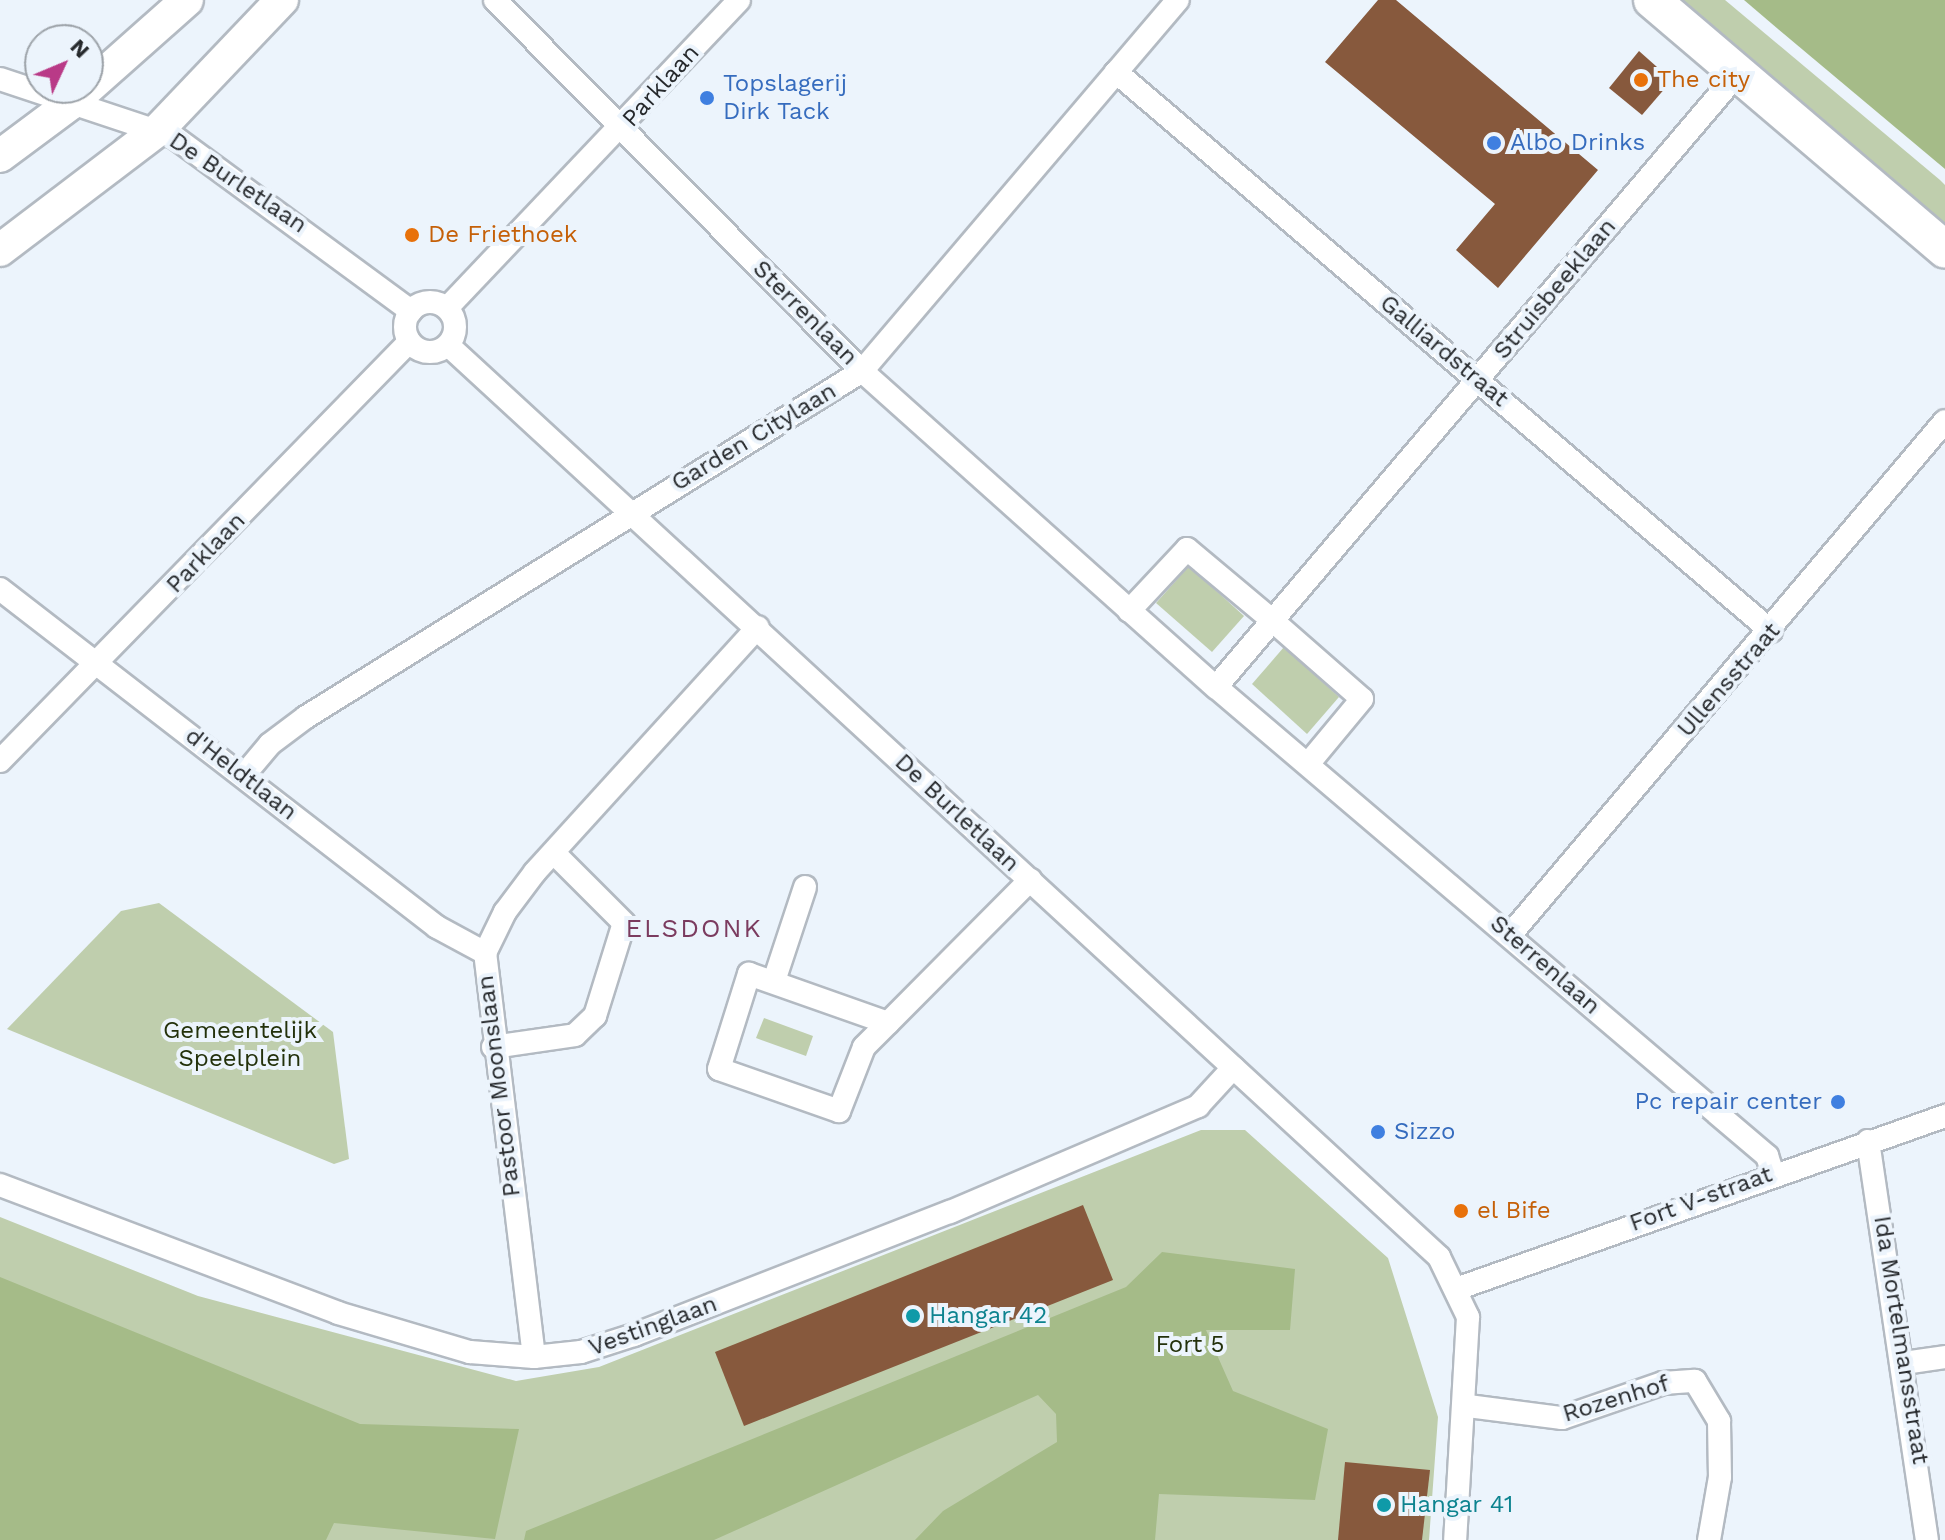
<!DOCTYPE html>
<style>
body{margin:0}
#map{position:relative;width:1945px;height:1540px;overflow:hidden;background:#ecf4fc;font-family:"Work Sans",sans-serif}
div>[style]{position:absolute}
.green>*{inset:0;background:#bfcead}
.forest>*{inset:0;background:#a5bb88}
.building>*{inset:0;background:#87593d}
.roads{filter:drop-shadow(2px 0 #b3bac2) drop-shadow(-2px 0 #b3bac2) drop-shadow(0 2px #b3bac2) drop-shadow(0 -2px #b3bac2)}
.street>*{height:22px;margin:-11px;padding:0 11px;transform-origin:11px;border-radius:11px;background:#fff}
.street>.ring{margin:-11px;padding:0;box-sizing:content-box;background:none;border:22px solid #fff;border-radius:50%}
.secondary>*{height:32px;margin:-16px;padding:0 16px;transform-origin:16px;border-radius:16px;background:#fff}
.primary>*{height:36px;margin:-18px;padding:0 18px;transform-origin:18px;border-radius:18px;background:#fff}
.dots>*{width:22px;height:22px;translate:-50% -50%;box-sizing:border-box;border:4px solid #ecf4fc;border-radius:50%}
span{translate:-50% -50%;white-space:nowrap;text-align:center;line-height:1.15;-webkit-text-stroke:8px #ecf4fc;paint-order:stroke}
.food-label{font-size:24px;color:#c56008}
.left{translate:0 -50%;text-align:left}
.shop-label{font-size:24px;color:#366cbe}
.right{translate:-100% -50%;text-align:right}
.street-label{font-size:24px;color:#26292c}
.park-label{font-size:24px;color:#23310b}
.culture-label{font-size:24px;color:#0d838f}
.neighbourhood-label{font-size:26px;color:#7b3b5f;letter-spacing:2px}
.north{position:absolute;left:24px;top:24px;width:80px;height:80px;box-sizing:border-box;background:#ecf4fc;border:2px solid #9da3a9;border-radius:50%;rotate:46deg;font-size:22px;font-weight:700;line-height:32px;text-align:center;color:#26292c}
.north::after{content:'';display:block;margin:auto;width:28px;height:36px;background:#b93a87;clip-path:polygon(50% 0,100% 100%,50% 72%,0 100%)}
</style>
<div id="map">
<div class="green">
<div style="clip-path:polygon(1679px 0,1725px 0,1940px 180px,1945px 185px,1945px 227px)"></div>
<div style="clip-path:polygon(1189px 566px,1244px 616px,1212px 652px,1156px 603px)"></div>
<div style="clip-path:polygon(1284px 647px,1339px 697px,1307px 734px,1252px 684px)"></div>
<div style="clip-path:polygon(159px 903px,333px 1032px,349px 1159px,334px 1164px,7px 1029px,121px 911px)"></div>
<div style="clip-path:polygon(764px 1018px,813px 1036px,806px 1056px,756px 1038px)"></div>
<div style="clip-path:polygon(1201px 1130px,1245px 1130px,1388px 1258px,1438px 1417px,1429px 1540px,0 1540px,0 1217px,198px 1296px,516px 1381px,599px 1367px)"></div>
</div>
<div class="forest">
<div style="clip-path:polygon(1744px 0,1945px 0,1945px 169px,1778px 29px)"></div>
<div style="clip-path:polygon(1162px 1252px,1295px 1269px,1290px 1330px,1206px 1330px,1233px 1391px,1328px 1429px,1315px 1500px,1159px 1494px,1155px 1540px,915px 1540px,943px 1511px,1057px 1442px,1056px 1414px,1038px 1395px,714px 1540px,524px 1540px,526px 1531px,1126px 1287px)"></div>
<div style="clip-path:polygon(0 1277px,360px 1424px,519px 1429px,495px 1539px,334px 1523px,326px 1540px,0 1540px)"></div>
</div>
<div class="building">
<div style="clip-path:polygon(1378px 0,1396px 0,1598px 170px,1498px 288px,1456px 250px,1495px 204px,1325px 62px)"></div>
<div style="clip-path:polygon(1639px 51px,1666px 75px,1667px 86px,1642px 115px,1609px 88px)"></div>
<div style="clip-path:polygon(1083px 1205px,1113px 1280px,744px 1426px,715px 1352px)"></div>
<div style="clip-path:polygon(1345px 1462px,1430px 1470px,1422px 1540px,1338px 1540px)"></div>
</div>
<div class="roads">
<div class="street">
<div style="left:495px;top:0;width:522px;rotate:45.31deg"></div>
<div style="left:862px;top:371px;width:475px;rotate:41.8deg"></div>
<div style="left:1216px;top:687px;width:724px;rotate:40.4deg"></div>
<div style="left:1767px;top:1156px;width:18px;rotate:71deg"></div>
<div style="left:1116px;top:72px;width:861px;rotate:40.48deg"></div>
<div style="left:0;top:79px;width:183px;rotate:18.4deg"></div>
<div style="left:174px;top:137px;width:294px;rotate:36.3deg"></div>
<div class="ring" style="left:405px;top:302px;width:28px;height:28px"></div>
<div style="left:447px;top:308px;width:424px;rotate:-46.5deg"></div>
<div style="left:448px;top:345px;width:1347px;rotate:42.62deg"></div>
<div style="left:1439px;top:1257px;width:67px;rotate:64.2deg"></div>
<div style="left:1468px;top:1317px;width:223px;rotate:93.3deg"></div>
<div style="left:0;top:589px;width:552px;rotate:37.72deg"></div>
<div style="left:437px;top:927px;width:55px;rotate:28.4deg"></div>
<div style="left:1129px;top:611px;width:85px;rotate:-46.9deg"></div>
<div style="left:1187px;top:549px;width:112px;rotate:39.9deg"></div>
<div style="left:1273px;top:621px;width:118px;rotate:41.2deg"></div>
<div style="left:1362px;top:699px;width:85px;rotate:129.7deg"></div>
<div style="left:1216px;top:687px;width:806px;rotate:-49.63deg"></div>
<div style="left:0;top:761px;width:586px;rotate:-45.69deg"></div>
<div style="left:244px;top:775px;width:40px;rotate:-50deg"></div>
<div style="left:270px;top:744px;width:45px;rotate:-36.9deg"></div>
<div style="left:306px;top:717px;width:655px;rotate:-31.89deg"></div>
<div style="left:862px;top:371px;width:487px;rotate:-49.6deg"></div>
<div style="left:1510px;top:935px;width:673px;rotate:-49.76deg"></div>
<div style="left:749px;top:974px;width:147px;rotate:19.4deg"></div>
<div style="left:888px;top:1023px;width:34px;rotate:135deg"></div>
<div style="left:864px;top:1047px;width:69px;rotate:111.3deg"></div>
<div style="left:839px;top:1111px;width:127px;rotate:-160.7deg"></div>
<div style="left:719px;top:1069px;width:100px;rotate:-72.5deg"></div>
<div style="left:774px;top:981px;width:99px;rotate:-71.7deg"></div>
<div style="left:888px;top:1023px;width:202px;rotate:-45.2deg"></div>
<div style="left:493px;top:1047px;width:83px;rotate:-8.3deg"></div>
<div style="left:575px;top:1035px;width:28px;rotate:-44deg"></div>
<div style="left:595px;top:1016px;width:97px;rotate:-72.7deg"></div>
<div style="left:624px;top:923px;width:98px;rotate:-135deg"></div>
<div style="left:1868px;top:1141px;width:403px;rotate:81.6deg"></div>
<div style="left:0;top:1185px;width:361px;rotate:20.7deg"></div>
<div style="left:338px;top:1313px;width:138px;rotate:16.5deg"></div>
<div style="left:470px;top:1352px;width:64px;rotate:4.5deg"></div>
<div style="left:534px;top:1357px;width:47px;rotate:-6.1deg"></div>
<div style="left:581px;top:1352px;width:56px;rotate:-17.8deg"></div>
<div style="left:634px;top:1335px;width:339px;rotate:-21.3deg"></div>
<div style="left:950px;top:1212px;width:270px;rotate:-23.1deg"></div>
<div style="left:1198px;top:1106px;width:52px;rotate:-47.4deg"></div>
<div style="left:1459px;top:1288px;width:516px;rotate:-19.49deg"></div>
<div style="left:534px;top:1357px;width:407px;rotate:-96.9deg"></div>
<div style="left:485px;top:953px;width:46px;rotate:-64deg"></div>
<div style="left:505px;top:912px;width:50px;rotate:-53.1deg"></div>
<div style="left:535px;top:872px;width:331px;rotate:-47.7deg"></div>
<div style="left:1904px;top:1363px;width:41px;rotate:-8.3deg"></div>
<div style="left:1468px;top:1406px;width:95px;rotate:7.3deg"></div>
<div style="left:1562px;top:1418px;width:107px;rotate:-19.1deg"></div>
<div style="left:1663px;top:1383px;width:32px;rotate:-4deg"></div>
<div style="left:1695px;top:1381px;width:47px;rotate:59deg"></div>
<div style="left:1719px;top:1421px;width:56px;rotate:89deg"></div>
<div style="left:1720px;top:1477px;width:64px;rotate:99.9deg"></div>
</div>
<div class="secondary">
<div style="left:0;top:156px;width:89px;rotate:-36.7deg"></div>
<div style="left:71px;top:103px;width:155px;rotate:-41.6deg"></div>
<div style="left:0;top:250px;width:198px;rotate:-37.2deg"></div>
<div style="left:158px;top:130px;width:180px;rotate:-46.4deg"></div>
</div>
<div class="primary">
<div style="left:1652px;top:0;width:385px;rotate:40.4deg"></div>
</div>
</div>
<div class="dots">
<div style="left:1641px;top:80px;background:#e8710a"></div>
<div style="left:707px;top:98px;background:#3f7fe0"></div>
<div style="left:1494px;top:143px;background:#3f7fe0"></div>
<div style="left:412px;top:235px;background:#e8710a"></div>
<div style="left:1838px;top:1102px;background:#3f7fe0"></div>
<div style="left:1378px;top:1132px;background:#3f7fe0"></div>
<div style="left:1461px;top:1211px;background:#e8710a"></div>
<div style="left:913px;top:1316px;background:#0f9aa8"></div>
<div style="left:1384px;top:1505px;background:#0f9aa8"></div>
</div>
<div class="food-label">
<span class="left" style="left:1657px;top:80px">The city</span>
<span class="left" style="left:428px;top:235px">De Friethoek</span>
<span class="left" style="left:1477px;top:1211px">el Bife</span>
</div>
<div class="shop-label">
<span class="left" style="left:723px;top:98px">Topslagerij<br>Dirk Tack</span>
<span class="left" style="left:1510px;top:143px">Albo Drinks</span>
<span class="right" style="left:1822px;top:1102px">Pc repair center</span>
<span class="left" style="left:1394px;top:1132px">Sizzo</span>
</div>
<div class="street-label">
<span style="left:661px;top:86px;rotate:-48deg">Parklaan</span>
<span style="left:238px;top:183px;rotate:34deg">De Burletlaan</span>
<span style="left:1555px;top:289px;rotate:-50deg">Struisbeeklaan</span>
<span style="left:805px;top:313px;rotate:45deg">Sterrenlaan</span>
<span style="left:1444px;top:351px;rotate:40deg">Galliardstraat</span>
<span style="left:754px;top:437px;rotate:-31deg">Garden Citylaan</span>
<span style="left:206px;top:553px;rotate:-46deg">Parklaan</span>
<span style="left:1729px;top:680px;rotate:-49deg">Ullensstraat</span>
<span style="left:241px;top:774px;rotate:38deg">d'Heldtlaan</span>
<span style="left:957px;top:813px;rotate:43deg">De Burletlaan</span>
<span style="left:1545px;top:965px;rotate:41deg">Sterrenlaan</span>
<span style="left:499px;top:1086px;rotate:-97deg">Pastoor Moonslaan</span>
<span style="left:1701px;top:1199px;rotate:-20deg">Fort V-straat</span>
<span style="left:653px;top:1326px;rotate:-20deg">Vestinglaan</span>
<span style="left:1901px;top:1340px;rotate:81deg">Ida Mortelmansstraat</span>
<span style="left:1616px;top:1399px;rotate:-17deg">Rozenhof</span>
</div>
<div class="park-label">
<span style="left:240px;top:1045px">Gemeentelijk<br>Speelplein</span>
<span style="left:1190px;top:1345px">Fort 5</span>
</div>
<div class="culture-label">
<span class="left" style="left:929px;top:1316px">Hangar 42</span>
<span class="left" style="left:1400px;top:1505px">Hangar 41</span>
</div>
<div class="neighbourhood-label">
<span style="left:694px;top:929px">ELSDONK</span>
</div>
<div class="north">N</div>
</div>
